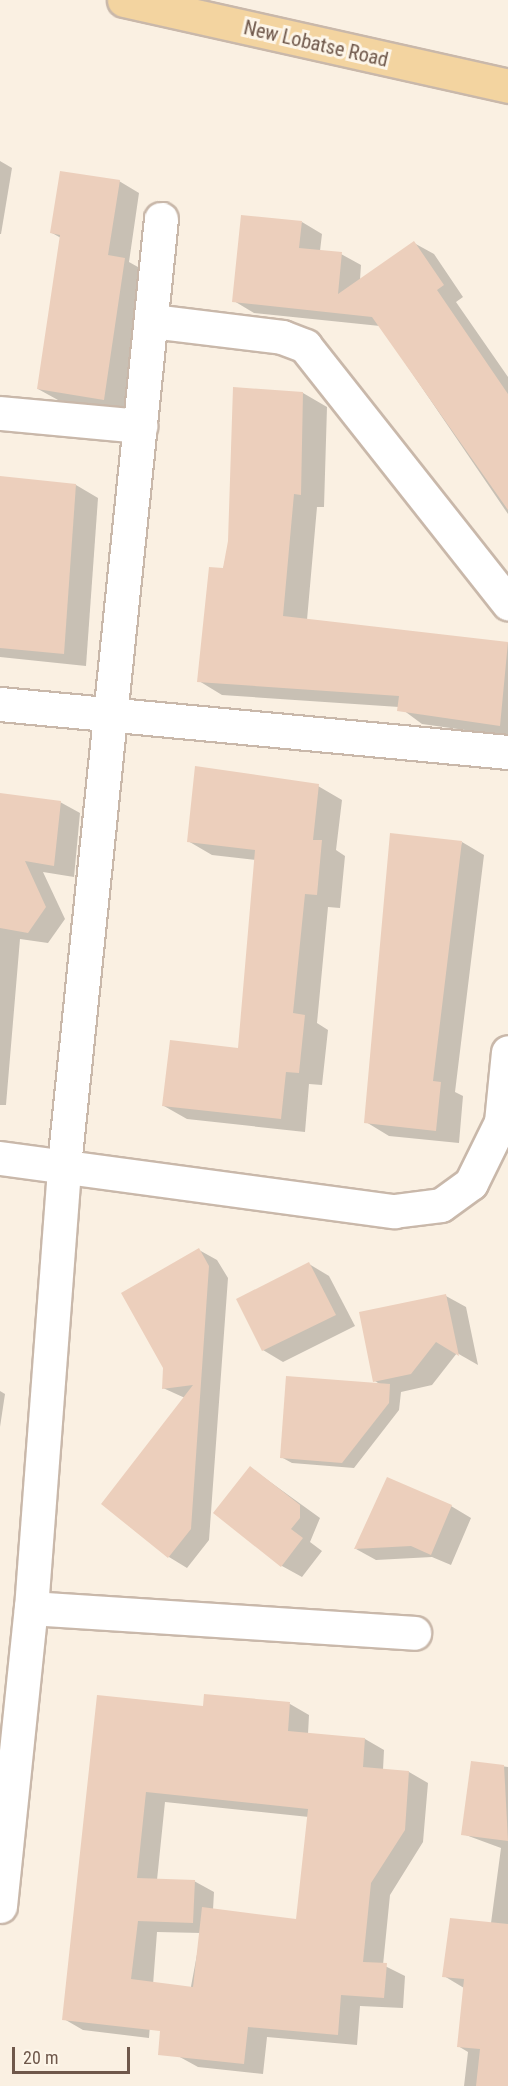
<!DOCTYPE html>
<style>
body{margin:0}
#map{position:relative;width:508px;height:2086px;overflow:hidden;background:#faf0e2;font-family:"Roboto Condensed",sans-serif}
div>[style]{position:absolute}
.shadow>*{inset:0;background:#0003}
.building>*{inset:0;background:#eccfbc}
.roads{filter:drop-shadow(2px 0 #c9b8aa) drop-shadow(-2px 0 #c9b8aa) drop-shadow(0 2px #c9b8aa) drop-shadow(0 -2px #c9b8aa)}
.street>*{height:33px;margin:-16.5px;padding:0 16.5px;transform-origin:16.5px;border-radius:16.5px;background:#fff}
.primary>*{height:33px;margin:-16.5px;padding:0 16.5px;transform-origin:16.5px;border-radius:16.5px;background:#f3d4a0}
span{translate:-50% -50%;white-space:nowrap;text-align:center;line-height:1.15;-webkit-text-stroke:6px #fdf5e8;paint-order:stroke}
.street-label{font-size:20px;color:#6f584b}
.scale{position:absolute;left:12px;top:2047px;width:118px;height:27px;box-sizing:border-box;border:3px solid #6f584b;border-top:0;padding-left:8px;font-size:18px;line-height:21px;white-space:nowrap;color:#6f584b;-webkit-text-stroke:4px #fdf5e8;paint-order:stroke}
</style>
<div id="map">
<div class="shadow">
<div style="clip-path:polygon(0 161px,12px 168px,1px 234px,0 234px)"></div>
<div style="clip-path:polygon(119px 181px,139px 193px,129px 262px,145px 271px,124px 411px,58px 400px,38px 389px,61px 238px,52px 233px)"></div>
<div style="clip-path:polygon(302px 222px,322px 234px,320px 251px,341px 254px,361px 265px,360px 280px,414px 243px,434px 254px,463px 297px,456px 302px,508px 377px,508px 514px,380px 326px,254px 313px,234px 301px)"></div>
<div style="clip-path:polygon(235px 389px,303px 393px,327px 407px,324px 507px,317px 507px,307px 620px,508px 643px,508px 736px,422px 724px,399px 707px,222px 695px,199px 681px,229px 542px)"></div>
<div style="clip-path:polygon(0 477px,76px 485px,98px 498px,86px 666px,0 657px)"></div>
<div style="clip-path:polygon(318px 786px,342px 800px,336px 850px,345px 856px,340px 908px,328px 907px,317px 1023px,328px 1030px,322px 1085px,309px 1084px,305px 1132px,187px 1119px,164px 1106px,239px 1050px,256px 860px,212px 855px,188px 841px)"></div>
<div style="clip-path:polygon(0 795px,60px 802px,80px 813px,74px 877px,43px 872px,65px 919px,48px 943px,20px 939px,6px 1105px,0 1105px)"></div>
<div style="clip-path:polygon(462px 842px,484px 855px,455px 1092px,463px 1096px,459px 1143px,389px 1136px,366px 1122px)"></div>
<div style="clip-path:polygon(199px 1250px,217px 1260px,228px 1278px,209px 1540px,187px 1568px,169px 1557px,185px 1398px,163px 1388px)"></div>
<div style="clip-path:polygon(309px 1264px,329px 1276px,355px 1326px,283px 1362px,263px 1350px)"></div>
<div style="clip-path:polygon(446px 1296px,466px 1307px,478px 1365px,457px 1353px,432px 1385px,401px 1392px,399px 1410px,354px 1468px,292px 1463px,281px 1457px,381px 1385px,375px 1381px)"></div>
<div style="clip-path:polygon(0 1391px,5px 1394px,0 1427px)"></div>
<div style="clip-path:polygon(251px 1468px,320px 1518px,310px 1542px,322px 1551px,302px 1577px,282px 1566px)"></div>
<div style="clip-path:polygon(451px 1506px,471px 1518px,451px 1565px,432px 1557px,376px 1560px,356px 1549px)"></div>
<div style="clip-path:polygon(evenodd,205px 1696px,290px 1704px,309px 1715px,308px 1734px,365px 1739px,384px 1750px,383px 1770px,409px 1772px,428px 1783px,423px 1842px,390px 1895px,383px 1965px,405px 1976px,403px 2008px,360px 2006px,357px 2045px,267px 2037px,263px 2074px,198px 2067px,178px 2056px,201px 1933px,157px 1932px,149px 2038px,83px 2030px,64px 2019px,98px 1697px,204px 1707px,205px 1696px,165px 1802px,309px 1817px,298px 1920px,213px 1910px,214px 1892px,194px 1881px,157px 1880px,165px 1802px)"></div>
<div style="clip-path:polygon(472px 1762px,508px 1767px,508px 2086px,464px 2086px,468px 2052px,458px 2046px,464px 1988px,444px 1976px,491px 1923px,501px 1848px,463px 1834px)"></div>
</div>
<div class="building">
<div style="clip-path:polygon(60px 171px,120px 180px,108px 255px,125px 258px,104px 400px,37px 389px,60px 235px,50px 233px)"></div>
<div style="clip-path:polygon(241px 215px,302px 221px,299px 248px,342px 252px,338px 294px,414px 241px,444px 285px,437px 290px,508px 394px,508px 510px,372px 317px,232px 302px)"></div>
<div style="clip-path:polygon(233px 387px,303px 392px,301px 495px,294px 494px,283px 616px,508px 642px,500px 726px,397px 711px,399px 696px,197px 682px,209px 567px,223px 568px,228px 541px)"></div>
<div style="clip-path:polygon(0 476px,76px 484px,64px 654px,0 648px)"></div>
<div style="clip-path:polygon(195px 766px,319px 784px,313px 840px,322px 840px,317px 895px,305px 894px,293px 1013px,305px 1015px,299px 1073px,286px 1072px,281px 1119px,162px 1106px,170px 1040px,238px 1048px,255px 850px,187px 842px)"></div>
<div style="clip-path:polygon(0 793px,61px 801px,54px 866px,25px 861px,46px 907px,28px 933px,0 928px)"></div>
<div style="clip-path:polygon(390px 833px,462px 841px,433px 1081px,441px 1082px,436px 1131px,364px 1123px)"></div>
<div style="clip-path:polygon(199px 1248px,209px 1266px,191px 1529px,168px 1558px,101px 1504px,193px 1385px,162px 1389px,163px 1368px,121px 1293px)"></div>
<div style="clip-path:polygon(309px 1262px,336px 1315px,262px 1351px,236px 1299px)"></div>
<div style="clip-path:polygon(446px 1294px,459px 1356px,436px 1342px,411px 1374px,373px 1382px,359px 1312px)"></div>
<div style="clip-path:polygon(286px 1376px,390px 1384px,389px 1403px,342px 1463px,280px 1458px)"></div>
<div style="clip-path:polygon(250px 1466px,300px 1505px,300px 1518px,291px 1529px,303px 1538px,281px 1567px,213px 1513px)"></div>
<div style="clip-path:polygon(387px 1477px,452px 1505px,431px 1555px,411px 1546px,354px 1549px)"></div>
<div style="clip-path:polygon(evenodd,204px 1694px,290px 1702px,288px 1731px,365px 1738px,363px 1767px,409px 1771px,405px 1830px,371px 1883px,363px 1962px,387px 1963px,384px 1998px,341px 1995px,338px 2035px,248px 2027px,244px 2064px,158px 2055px,160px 2031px,62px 2020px,97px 1695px,203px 1706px,204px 1694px,146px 1792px,308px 1809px,296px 1919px,202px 1907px,193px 1987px,131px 1979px,138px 1921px,193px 1923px,195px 1880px,137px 1878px,146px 1792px)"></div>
<div style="clip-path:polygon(471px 1761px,504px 1765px,508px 1841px,461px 1835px)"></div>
<div style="clip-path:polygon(450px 1918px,508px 1924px,508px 2086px,476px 2086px,480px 2049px,457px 2047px,464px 1979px,442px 1977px)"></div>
</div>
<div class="roads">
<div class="street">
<div style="left:152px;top:321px;width:131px;rotate:7deg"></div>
<div style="left:282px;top:337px;width:25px;rotate:21deg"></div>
<div style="left:305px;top:346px;width:328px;rotate:51.7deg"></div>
<div style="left:0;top:413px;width:141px;rotate:5.3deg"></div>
<div style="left:0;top:704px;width:510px;rotate:5.4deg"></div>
<div style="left:0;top:1158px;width:398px;rotate:7.7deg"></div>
<div style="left:394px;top:1211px;width:47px;rotate:-7.3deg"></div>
<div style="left:441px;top:1205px;width:37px;rotate:-36deg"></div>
<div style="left:471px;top:1183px;width:68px;rotate:-63.8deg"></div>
<div style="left:501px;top:1122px;width:70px;rotate:-84.3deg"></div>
<div style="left:31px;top:1608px;width:384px;rotate:3.7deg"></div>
<div style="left:0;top:1906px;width:300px;rotate:-84.1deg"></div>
<div style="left:31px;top:1608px;width:444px;rotate:-85.7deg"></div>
<div style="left:64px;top:1165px;width:951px;rotate:-84.15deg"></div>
</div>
<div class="primary">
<div style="left:124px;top:0;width:394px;rotate:12.6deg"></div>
</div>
</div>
<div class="street-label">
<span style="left:316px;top:44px;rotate:13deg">New Lobatse Road</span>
</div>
<div class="scale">20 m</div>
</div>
